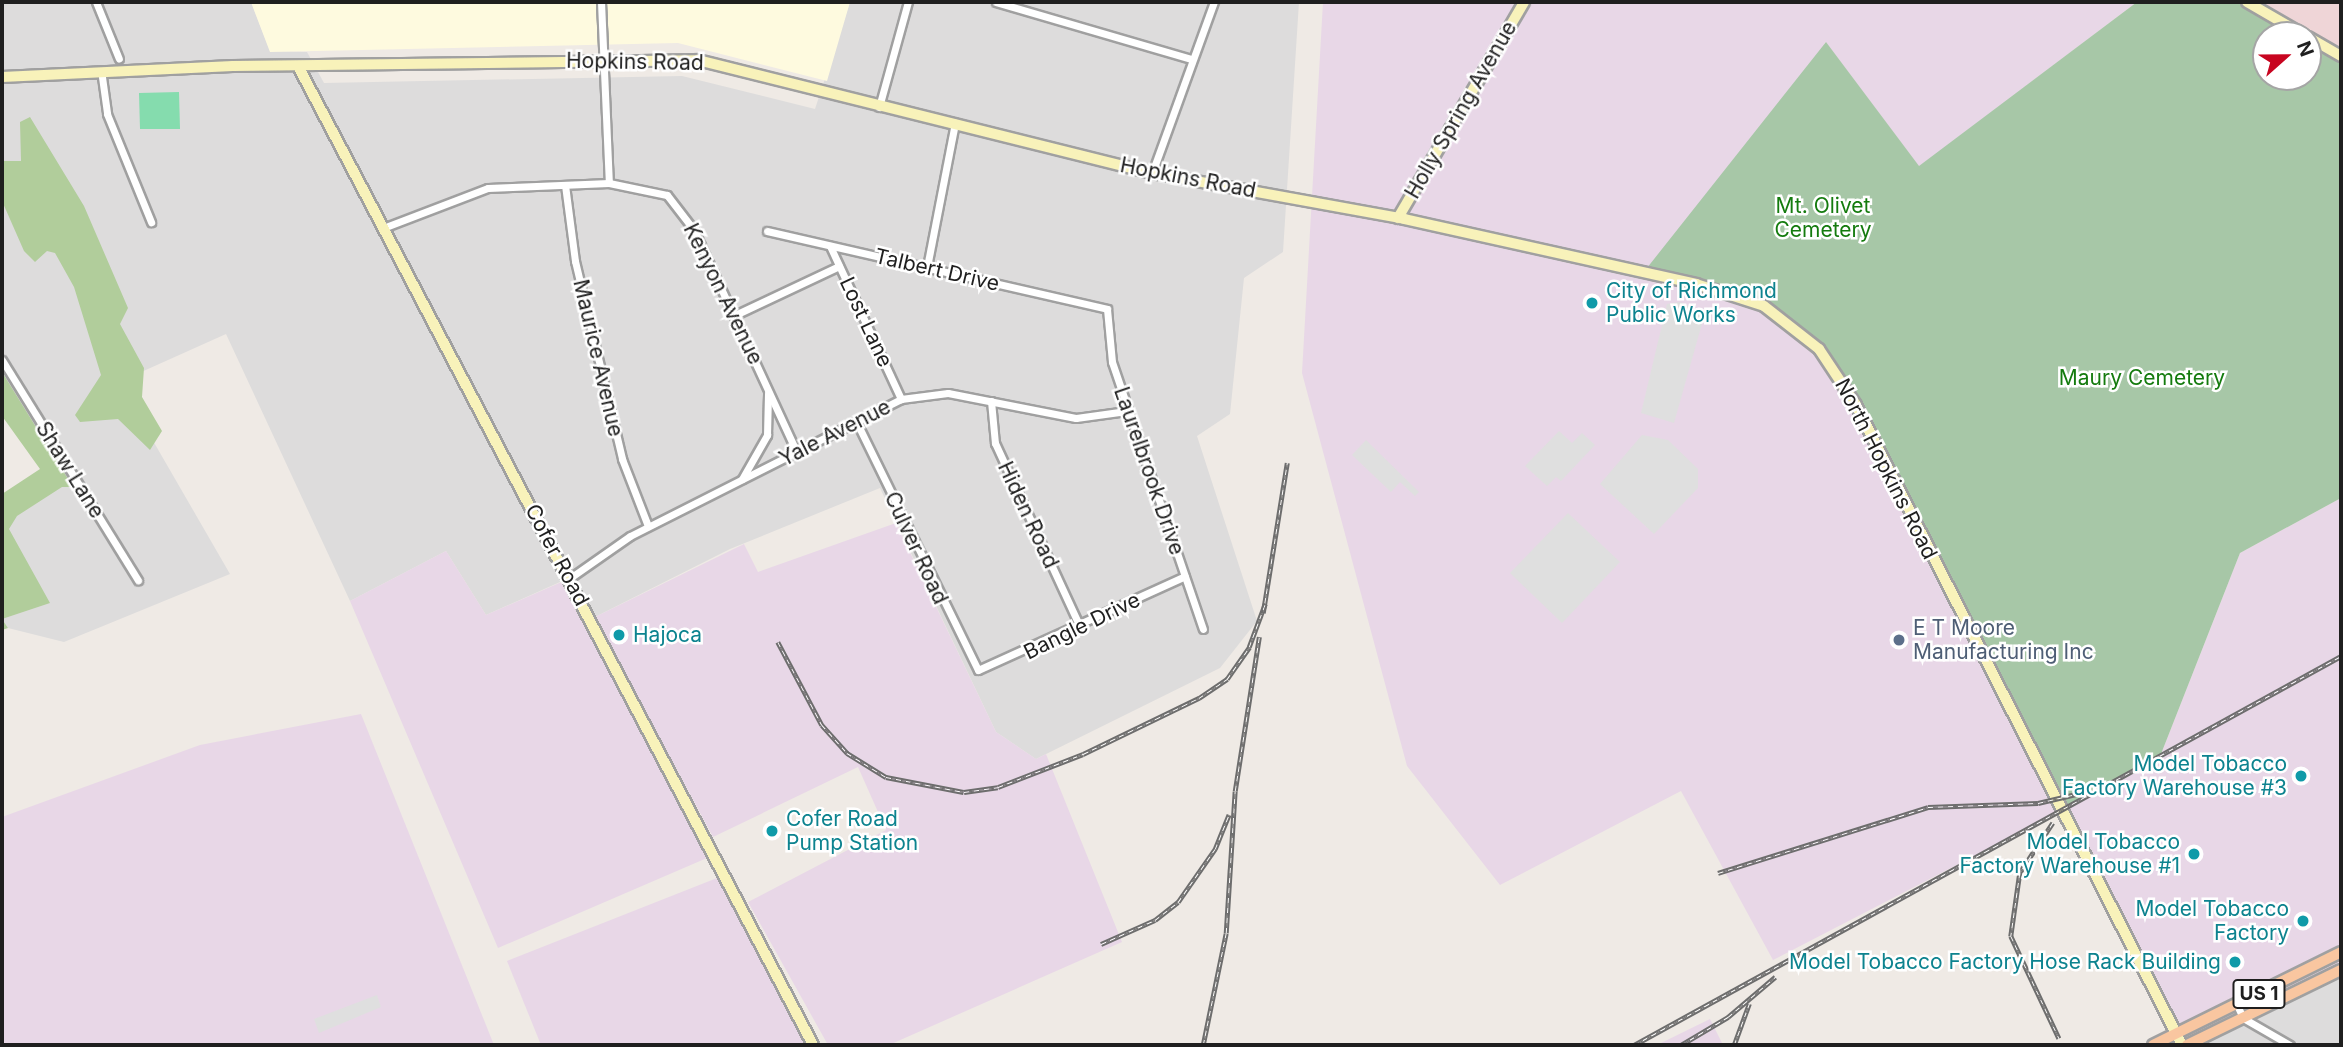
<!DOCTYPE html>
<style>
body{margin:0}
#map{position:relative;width:2343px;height:1047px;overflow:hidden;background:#efeae5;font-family:Inter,sans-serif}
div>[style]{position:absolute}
.residential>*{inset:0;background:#dddcdc}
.commercial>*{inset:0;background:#efd5d7}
.industrial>*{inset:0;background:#e8d7e7}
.education>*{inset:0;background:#fefadf}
.forest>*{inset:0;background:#b1cd9b}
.cemetery>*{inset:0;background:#a7c7a7}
.pitch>*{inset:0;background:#85dcae}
.parking>*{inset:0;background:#dfdfdf}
.roads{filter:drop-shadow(2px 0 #a0a0a0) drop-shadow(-2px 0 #a0a0a0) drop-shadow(0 2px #a0a0a0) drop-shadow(0 -2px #a0a0a0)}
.street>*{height:7px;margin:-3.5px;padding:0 3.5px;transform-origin:3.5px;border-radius:3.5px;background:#fff}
.secondary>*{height:10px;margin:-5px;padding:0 5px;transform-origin:5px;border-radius:5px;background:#f8f2ba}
.primary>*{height:10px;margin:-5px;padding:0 5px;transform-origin:5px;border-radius:5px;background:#f9c6a0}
.rail>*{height:4.5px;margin-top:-2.25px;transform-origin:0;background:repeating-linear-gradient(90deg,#fff 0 5px,#6d6d6d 0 10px);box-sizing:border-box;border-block:2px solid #6d6d6d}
.dots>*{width:19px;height:19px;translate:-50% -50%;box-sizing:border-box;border:4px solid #fff;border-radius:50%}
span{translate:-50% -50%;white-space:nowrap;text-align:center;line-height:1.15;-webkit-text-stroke:5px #fff;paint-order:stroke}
.shield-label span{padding:2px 5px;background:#fff;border:2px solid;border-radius:5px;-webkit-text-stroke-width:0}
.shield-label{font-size:19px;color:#1f1f1f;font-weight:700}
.street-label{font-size:21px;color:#1f1f1f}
.park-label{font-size:21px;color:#147b0e}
.culture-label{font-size:21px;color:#0d838f}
.left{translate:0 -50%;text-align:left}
.right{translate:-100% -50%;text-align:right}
.service-label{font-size:21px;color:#4e5e75}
.frame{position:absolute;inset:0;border:4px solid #1f1f1f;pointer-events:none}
.north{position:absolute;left:2252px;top:21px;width:70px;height:70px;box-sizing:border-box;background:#fff;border:2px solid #a5a5a5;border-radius:50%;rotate:69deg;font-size:19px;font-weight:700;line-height:28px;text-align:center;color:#1f1f1f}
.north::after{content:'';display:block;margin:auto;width:24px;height:32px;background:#c80520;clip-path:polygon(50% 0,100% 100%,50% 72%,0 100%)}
</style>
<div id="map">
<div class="residential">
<div style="clip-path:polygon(2px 2px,251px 2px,270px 51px,307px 52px,324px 83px,682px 76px,815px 109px,850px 2px,1299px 2px,1283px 252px,1244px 278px,1230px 414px,1197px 436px,1257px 621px,1220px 668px,1036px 759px,996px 732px,880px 488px,730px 549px,595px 617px,569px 578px,486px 615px,446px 551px,350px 601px,226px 334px,119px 382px,230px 574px,64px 642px,8px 628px,2px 619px,2px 508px,56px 474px,2px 387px)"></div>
<div style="clip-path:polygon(2341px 962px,2341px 1045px,2172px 1045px,2179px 1042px)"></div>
</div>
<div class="commercial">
<div style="clip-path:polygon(2246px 2px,2341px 2px,2341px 57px)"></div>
</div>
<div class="industrial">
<div style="clip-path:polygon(1323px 2px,2137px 2px,1919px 167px,1825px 42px,1768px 309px,1821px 355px,2161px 754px,2240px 553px,2341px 498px,2341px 962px,2179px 1042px,2059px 812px,1773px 960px,1681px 791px,1500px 885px,1407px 766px,1302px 373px)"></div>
<div style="clip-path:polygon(896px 523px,996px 732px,1036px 759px,1046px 754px,1122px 942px,889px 1045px,828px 1045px,748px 902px,886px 830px,858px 767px,713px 837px,595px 617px,744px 544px,758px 572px)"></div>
<div style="clip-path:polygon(446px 551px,486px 615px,566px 580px,707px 858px,498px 948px,350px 601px)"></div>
<div style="clip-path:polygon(361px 714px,494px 1045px,2px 1045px,2px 817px,200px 745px)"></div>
<div style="clip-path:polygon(717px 878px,805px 1045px,541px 1045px,507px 961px)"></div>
<div style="clip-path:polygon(1710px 1019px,1723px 1045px,1657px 1045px)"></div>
</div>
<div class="education">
<div style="clip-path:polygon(251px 2px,850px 2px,827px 81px,678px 43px,270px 52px)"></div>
</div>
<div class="forest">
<div style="clip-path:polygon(30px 117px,84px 206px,128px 308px,120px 324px,144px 368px,142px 397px,162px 431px,150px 450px,118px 419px,80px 422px,75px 415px,101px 375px,74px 287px,55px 253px,47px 251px,35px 262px,24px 251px,2px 201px,2px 161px,21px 161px,20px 122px)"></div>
<div style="clip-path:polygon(2px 372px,73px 487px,62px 487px,17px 516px,9px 529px,50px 603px,2px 619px,8px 628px,2px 630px,2px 494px,40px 469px,2px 416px)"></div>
</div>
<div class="cemetery">
<div style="clip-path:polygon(2137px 2px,2246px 2px,2304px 35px,2266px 35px,2266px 77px,2308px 77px,2308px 38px,2341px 57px,2341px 498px,2240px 553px,2161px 754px,2059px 811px,1861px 415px,1821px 355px,1768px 309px,1643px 273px,1826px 42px,1919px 166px)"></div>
</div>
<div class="pitch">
<div style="clip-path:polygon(179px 92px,180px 129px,140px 129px,139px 93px)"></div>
</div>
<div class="parking">
<div style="clip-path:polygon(1680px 302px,1705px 313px,1674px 423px,1641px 413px,1667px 304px)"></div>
<div style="clip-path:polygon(1559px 431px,1572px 443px,1582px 433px,1595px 445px,1561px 481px,1556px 477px,1547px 486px,1525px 466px)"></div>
<div style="clip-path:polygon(1642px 435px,1668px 440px,1698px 469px,1698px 488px,1654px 534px,1600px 484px)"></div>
<div style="clip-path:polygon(1366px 440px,1419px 492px,1415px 496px,1400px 482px,1391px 492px,1352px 455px)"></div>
<div style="clip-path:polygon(1568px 513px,1620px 562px,1562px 623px,1510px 573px)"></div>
<div style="clip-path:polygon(377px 995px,381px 1007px,319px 1033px,314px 1019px)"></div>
</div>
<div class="roads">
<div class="street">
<div style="left:96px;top:2px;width:61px;rotate:68deg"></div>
<div style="left:601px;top:2px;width:181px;rotate:87.5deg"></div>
<div style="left:996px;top:2px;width:203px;rotate:16.3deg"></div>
<div style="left:102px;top:77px;width:37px;rotate:82deg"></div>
<div style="left:107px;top:114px;width:117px;rotate:67.8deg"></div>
<div style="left:879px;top:107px;width:109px;rotate:-74.6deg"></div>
<div style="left:1152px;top:173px;width:182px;rotate:-70.1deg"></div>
<div style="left:565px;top:185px;width:77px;rotate:82.5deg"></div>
<div style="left:575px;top:261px;width:204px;rotate:76.6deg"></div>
<div style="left:622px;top:459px;width:72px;rotate:68.8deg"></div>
<div style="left:383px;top:228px;width:112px;rotate:-20.9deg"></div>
<div style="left:488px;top:188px;width:121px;rotate:-2.4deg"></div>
<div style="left:609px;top:183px;width:59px;rotate:11.7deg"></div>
<div style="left:667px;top:195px;width:44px;rotate:52.4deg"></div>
<div style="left:694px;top:230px;width:246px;rotate:65.2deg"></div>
<div style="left:767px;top:231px;width:349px;rotate:12.9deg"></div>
<div style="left:1107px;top:309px;width:53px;rotate:84.6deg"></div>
<div style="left:1112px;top:362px;width:282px;rotate:71.2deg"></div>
<div style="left:830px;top:246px;width:169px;rotate:65.1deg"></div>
<div style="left:927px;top:267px;width:147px;rotate:-79deg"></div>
<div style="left:735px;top:315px;width:115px;rotate:-25.2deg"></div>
<div style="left:2px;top:360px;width:259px;rotate:58.3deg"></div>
<div style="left:991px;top:401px;width:42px;rotate:84.6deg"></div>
<div style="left:995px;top:443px;width:203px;rotate:65.2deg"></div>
<div style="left:857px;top:423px;width:275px;rotate:63.9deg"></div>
<div style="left:978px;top:670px;width:227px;rotate:-24.4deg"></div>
<div style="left:742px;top:479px;width:51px;rotate:-60.4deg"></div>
<div style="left:767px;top:435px;width:42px;rotate:-88.6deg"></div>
<div style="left:570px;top:578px;width:73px;rotate:-35deg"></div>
<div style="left:630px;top:536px;width:304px;rotate:-26.8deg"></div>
<div style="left:901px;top:399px;width:47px;rotate:-7.3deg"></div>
<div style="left:948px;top:393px;width:130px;rotate:11.1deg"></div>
<div style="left:1076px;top:418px;width:51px;rotate:-7.8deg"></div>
<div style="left:2237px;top:1005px;width:14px;rotate:65deg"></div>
<div style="left:2243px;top:1018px;width:54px;rotate:29.9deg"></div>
</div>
<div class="secondary">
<div style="left:2247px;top:2px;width:66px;rotate:30.1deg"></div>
<div style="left:2308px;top:37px;width:38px;rotate:30deg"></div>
<div style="left:298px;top:66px;width:1106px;rotate:62.25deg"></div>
<div style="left:2px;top:77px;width:231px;rotate:-2.7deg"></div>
<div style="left:233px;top:66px;width:465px;rotate:-0.7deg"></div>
<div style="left:698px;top:60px;width:468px;rotate:14deg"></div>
<div style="left:1152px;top:173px;width:256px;rotate:10.3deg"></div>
<div style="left:1404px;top:219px;width:299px;rotate:12.5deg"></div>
<div style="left:1696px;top:284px;width:71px;rotate:17.9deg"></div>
<div style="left:1764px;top:306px;width:70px;rotate:38deg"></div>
<div style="left:1819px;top:349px;width:67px;rotate:56.5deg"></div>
<div style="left:1856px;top:405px;width:718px;rotate:63.01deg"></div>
<div style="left:1398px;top:218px;width:250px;rotate:-59.7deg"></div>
</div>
<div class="primary">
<div style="left:2153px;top:1045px;width:210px;rotate:-26.3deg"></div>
<div style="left:2187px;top:1045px;width:171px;rotate:-26deg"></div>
</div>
</div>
<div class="rail">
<div style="left:1263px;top:613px;width:152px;rotate:-80.9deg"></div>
<div style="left:778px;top:642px;width:94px;rotate:62.1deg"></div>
<div style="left:822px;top:725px;width:38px;rotate:48deg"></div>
<div style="left:847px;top:753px;width:46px;rotate:31.6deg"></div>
<div style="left:886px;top:777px;width:79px;rotate:10.9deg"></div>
<div style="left:964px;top:792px;width:34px;rotate:-8deg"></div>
<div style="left:998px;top:787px;width:91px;rotate:-21.2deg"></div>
<div style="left:1083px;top:754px;width:129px;rotate:-25.8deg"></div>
<div style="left:1199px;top:698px;width:34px;rotate:-34deg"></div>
<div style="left:1227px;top:679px;width:39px;rotate:-55deg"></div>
<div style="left:1249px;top:647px;width:46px;rotate:-69.6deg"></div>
<div style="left:2053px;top:823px;width:60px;rotate:123.4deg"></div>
<div style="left:2020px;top:873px;width:64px;rotate:98.1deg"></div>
<div style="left:2011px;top:936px;width:113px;rotate:64.8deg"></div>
<div style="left:1718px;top:873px;width:220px;rotate:-17.4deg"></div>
<div style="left:1928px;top:807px;width:110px;rotate:-2.1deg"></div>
<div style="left:2038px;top:803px;width:48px;rotate:-13.2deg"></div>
<div style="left:1101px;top:944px;width:59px;rotate:-24deg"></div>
<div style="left:1155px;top:920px;width:29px;rotate:-38deg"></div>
<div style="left:1178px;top:902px;width:65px;rotate:-55.1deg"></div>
<div style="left:1215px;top:849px;width:37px;rotate:-68deg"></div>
<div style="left:1203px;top:1045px;width:114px;rotate:-78.4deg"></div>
<div style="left:1226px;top:933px;width:142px;rotate:-86.4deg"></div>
<div style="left:1235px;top:791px;width:156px;rotate:-81.1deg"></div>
<div style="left:1634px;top:1045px;width:807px;rotate:-28.82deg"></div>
<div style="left:1681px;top:1045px;width:55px;rotate:-30.8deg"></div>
<div style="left:1728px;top:1017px;width:62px;rotate:-40.4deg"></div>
<div style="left:1734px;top:1045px;width:44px;rotate:-69.9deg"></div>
</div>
<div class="dots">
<div style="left:1592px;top:303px;background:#0f9aa8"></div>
<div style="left:619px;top:635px;background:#0f9aa8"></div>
<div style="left:1899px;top:640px;background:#5c6f8a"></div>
<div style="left:2301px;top:776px;background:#0f9aa8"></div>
<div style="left:772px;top:831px;background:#0f9aa8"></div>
<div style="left:2194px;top:854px;background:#0f9aa8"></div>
<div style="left:2303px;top:921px;background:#0f9aa8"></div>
<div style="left:2235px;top:962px;background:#0f9aa8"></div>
</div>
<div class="shield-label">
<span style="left:2259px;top:994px">US 1</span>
</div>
<div class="street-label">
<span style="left:635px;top:62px;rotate:1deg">Hopkins Road</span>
<span style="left:1461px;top:110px;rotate:-60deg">Holly Spring Avenue</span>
<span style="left:1188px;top:178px;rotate:11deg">Hopkins Road</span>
<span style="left:937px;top:270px;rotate:13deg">Talbert Drive</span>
<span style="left:723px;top:294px;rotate:64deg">Kenyon Avenue</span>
<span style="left:866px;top:322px;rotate:65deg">Lost Lane</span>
<span style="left:598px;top:358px;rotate:77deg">Maurice Avenue</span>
<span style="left:835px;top:433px;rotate:-27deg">Yale Avenue</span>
<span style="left:1886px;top:469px;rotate:63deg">North Hopkins Road</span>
<span style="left:70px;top:470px;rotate:58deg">Shaw Lane</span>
<span style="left:1149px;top:471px;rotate:71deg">Laurelbrook Drive</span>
<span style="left:1028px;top:515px;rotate:65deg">Hiden Road</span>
<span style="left:916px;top:548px;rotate:65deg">Culver Road</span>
<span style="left:557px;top:555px;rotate:62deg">Cofer Road</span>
<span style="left:1082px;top:626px;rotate:-26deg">Bangle Drive</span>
</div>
<div class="park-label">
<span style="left:1823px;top:218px">Mt. Olivet<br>Cemetery</span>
<span style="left:2142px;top:378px">Maury Cemetery</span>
</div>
<div class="culture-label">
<span class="left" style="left:1606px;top:303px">City of Richmond<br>Public Works</span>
<span class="left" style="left:633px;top:635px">Hajoca</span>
<span class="right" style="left:2287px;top:776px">Model Tobacco<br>Factory Warehouse #3</span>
<span class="left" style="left:786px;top:831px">Cofer Road<br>Pump Station</span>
<span class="right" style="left:2180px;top:854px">Model Tobacco<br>Factory Warehouse #1</span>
<span class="right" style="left:2289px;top:921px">Model Tobacco<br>Factory</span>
<span class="right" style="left:2221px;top:962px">Model Tobacco Factory Hose Rack Building</span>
</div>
<div class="service-label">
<span class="left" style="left:1913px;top:640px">E T Moore<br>Manufacturing Inc</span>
</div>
<div class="frame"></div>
<div class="north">N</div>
</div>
